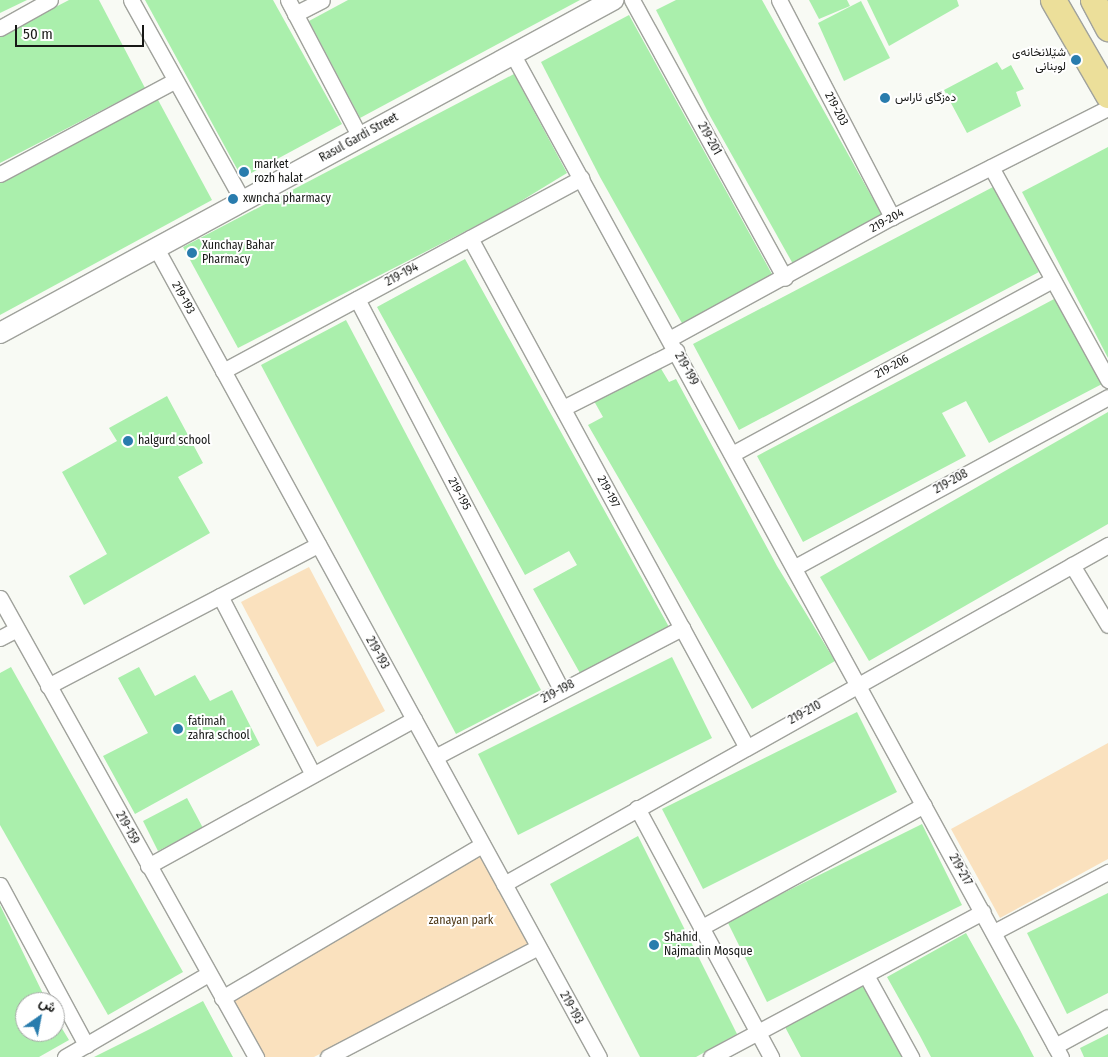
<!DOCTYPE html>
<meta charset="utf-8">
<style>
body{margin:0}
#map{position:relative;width:1108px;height:1057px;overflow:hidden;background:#f8faf4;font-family:"Fira Sans Condensed",Vazirmatn,sans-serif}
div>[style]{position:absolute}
.green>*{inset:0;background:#fae1be}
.building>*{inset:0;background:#aaefac}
.roads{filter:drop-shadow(1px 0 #a0a29c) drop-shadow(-1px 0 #a0a29c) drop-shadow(0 1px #a0a29c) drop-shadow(0 -1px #a0a29c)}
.minor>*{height:15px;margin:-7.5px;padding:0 7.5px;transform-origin:7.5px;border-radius:7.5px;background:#fff}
.tertiary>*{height:20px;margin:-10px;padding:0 10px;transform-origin:10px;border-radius:10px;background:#fff}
.primary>*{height:25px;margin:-12.5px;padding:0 12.5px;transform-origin:12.5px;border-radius:12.5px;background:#ecdf9a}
.dots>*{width:14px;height:14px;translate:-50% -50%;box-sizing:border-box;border:2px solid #fff;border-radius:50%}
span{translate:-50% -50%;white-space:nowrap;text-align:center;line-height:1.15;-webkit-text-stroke:4px #fff;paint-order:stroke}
.poi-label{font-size:12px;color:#171816}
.right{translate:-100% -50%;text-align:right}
.left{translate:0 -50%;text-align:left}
.street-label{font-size:12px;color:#171816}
.park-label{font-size:12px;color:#4d3715}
.north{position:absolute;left:15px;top:992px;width:50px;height:50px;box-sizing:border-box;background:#fff;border:1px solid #a2a3a2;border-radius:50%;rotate:33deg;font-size:14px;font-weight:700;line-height:20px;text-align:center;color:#171816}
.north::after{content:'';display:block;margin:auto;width:18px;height:22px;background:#297cad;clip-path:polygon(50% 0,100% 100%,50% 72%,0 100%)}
.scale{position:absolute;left:15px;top:25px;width:129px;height:22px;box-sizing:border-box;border:2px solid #171816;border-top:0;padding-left:6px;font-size:15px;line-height:18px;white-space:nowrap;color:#171816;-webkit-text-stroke:4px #fff;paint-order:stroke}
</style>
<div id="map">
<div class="green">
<div style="clip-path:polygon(309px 567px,385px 711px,317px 747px,241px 602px)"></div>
<div style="clip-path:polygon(1108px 743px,1108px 859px,1000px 918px,951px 829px)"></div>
<div style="clip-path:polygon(482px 845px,536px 943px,314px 1057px,261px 1057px,231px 1002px)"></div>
</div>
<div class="building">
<div style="clip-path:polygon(0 0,27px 0,0 13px)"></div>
<div style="clip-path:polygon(69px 0,99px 0,145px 88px,0 163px,0 36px)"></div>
<div style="clip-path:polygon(145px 0,273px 0,342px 124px,242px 178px)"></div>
<div style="clip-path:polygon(348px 0,580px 0,360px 118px,309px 21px)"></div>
<div style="clip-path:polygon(676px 0,762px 0,882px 215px,793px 264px,710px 116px,656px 10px)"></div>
<div style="clip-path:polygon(809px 0,847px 0,850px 6px,819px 19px)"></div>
<div style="clip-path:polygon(867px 0,957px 0,959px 6px,889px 46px)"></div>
<div style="clip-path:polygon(861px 1px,890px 58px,844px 81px,818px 23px)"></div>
<div style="clip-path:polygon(629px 15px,773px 276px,683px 325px,600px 177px,541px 62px)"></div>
<div style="clip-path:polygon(997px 62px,1002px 70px,1011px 65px,1024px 89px,1016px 92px,1021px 106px,967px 133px,944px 90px)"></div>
<div style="clip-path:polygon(514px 74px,567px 173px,503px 212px,238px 348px,183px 247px)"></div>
<div style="clip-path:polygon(157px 98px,212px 200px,0 315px,0 183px)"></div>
<div style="clip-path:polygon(1108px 147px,1108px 358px,1022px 192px)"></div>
<div style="clip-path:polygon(993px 187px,1039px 272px,739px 430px,693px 344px)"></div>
<div style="clip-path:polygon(465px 259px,669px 627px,581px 675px,533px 589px,577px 565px,569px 551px,525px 575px,377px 307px)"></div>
<div style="clip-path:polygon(1056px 298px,1102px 384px,989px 443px,966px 401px,942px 413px,966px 456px,803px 542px,757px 456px)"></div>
<div style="clip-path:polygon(346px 320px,541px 690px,456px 734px,261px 365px)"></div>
<div style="clip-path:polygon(660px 367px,669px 382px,676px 379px,777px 566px,835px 661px,752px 709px,588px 425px,603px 417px,594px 401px)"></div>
<div style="clip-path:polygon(167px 396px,203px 463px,178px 477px,210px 533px,84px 605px,69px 576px,107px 554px,62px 472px,117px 441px,109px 428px)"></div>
<div style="clip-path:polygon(1108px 412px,1108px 524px,869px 661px,820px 577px)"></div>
<div style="clip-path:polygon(672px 657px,712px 738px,518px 835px,478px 754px)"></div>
<div style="clip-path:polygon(11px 667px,183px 972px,108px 1015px,0 825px,0 673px)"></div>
<div style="clip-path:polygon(139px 667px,155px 696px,195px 675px,210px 701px,232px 690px,260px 745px,135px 814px,103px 756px,148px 733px,118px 678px)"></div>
<div style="clip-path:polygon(857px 712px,897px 792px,703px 889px,662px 809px)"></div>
<div style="clip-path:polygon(187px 798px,203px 828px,158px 851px,143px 821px)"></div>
<div style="clip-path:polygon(922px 824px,962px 905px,767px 1002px,727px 921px)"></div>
<div style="clip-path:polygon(638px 836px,737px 1034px,696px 1057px,640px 1057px,550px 884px)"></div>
<div style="clip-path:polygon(1108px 893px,1108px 993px,1067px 1014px,1027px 933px)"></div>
<div style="clip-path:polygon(0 905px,47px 1002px,25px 1002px,25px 1032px,55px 1032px,55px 1017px,69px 1040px,39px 1057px,0 1057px)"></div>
<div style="clip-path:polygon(966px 933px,1020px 1030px,1034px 1057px,931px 1057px,920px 1036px,887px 977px)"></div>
<div style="clip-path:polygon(864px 983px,904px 1057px,801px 1057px,785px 1027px)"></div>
<div style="clip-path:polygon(203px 1001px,233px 1057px,94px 1057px,148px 1030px)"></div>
<div style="clip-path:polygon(1108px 1034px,1108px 1057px,1084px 1057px,1080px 1048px)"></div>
</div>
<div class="roads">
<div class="minor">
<div style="left:131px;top:0;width:230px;rotate:60.9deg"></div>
<div style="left:288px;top:0;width:155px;rotate:62.3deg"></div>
<div style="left:632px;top:0;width:317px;rotate:61.2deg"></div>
<div style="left:779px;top:0;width:245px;rotate:62.5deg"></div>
<div style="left:295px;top:14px;width:30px;rotate:-27deg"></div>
<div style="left:0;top:28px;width:57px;rotate:-29.2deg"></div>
<div style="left:513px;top:55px;width:1142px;rotate:61.33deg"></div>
<div style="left:991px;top:167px;width:243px;rotate:61.2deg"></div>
<div style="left:0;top:174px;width:197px;rotate:-28.1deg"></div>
<div style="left:470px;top:238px;width:578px;rotate:61.48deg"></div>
<div style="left:156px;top:248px;width:922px;rotate:61.3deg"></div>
<div style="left:357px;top:299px;width:441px;rotate:62.4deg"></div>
<div style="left:669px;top:339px;width:254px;rotate:-28.7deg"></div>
<div style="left:892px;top:217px;width:242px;rotate:-26.8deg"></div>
<div style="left:223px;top:371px;width:407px;rotate:-28.3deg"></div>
<div style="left:563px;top:408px;width:127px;rotate:-26.8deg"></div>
<div style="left:732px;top:454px;width:364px;rotate:-28.5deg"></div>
<div style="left:1072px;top:565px;width:70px;rotate:59deg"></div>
<div style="left:795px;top:567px;width:356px;rotate:-28.5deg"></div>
<div style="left:220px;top:596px;width:199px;rotate:62.5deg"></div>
<div style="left:0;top:598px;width:526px;rotate:60.85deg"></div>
<div style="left:0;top:638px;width:19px;rotate:-28deg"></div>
<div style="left:48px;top:686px;width:305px;rotate:-27.6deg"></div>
<div style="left:435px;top:757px;width:279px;rotate:-27.6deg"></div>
<div style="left:637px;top:808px;width:283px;rotate:61.7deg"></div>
<div style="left:148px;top:866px;width:304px;rotate:-28.9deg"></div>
<div style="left:504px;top:884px;width:693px;rotate:-29.3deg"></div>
<div style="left:0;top:885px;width:182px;rotate:61.7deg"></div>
<div style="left:702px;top:927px;width:253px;rotate:-28.8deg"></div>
<div style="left:994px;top:932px;width:129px;rotate:-27.8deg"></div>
<div style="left:866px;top:975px;width:94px;rotate:61.2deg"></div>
<div style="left:222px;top:998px;width:302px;rotate:-30.5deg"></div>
<div style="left:1055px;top:1046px;width:60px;rotate:-28.7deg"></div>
<div style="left:65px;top:1057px;width:165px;rotate:-30.1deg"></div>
<div style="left:328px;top:1057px;width:237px;rotate:-27.6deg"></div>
<div style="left:711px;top:1057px;width:308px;rotate:-28.1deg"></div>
</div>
<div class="tertiary">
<div style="left:0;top:333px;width:698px;rotate:-28.51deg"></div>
</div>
<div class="primary">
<div style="left:1053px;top:0;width:110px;rotate:59.9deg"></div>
<div style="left:1093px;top:0;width:32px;rotate:62deg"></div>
</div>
</div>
<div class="dots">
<div style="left:1076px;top:60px;background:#297cad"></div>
<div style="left:885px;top:98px;background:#297cad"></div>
<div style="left:244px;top:172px;background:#297cad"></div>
<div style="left:233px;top:199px;background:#297cad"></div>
<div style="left:192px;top:253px;background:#297cad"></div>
<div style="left:128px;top:441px;background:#297cad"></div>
<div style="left:178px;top:729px;background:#297cad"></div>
<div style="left:654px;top:945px;background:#297cad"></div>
</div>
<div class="poi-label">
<span class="right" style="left:1066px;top:60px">شێلانخانەی<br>لوبنانی</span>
<span class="left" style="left:895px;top:98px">دەزگای ئاراس</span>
<span class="left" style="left:254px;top:172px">market<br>rozh halat</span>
<span class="left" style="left:243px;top:199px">xwncha pharmacy</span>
<span class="left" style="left:202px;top:253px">Xunchay Bahar<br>Pharmacy</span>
<span class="left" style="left:138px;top:441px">halgurd school</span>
<span class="left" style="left:188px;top:729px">fatimah<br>zahra school</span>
<span class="left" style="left:664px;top:945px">Shahid<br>Najmadin Mosque</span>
</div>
<div class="street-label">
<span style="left:836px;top:109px;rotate:62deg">219-203</span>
<span style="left:359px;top:138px;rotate:-29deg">Rasul Gardi Street</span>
<span style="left:709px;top:139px;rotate:61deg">219-201</span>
<span style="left:887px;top:221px;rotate:-29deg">219-204</span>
<span style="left:402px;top:275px;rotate:-28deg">219-194</span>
<span style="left:183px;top:298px;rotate:61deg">219-193</span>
<span style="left:892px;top:367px;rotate:-29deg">219-206</span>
<span style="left:686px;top:369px;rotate:61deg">219-199</span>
<span style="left:951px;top:482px;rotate:-29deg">219-208</span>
<span style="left:608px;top:492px;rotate:62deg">219-197</span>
<span style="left:459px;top:494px;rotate:62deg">219-195</span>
<span style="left:377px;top:653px;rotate:61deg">219-193</span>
<span style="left:558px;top:692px;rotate:-28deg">219-198</span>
<span style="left:805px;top:713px;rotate:-29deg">219-210</span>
<span style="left:127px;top:828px;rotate:61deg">219-159</span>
<span style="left:960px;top:870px;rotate:61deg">219-217</span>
<span style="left:571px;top:1008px;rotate:61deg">219-193</span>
</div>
<div class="park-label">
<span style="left:461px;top:921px">zanayan park</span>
</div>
<div class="north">ش</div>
<div class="scale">50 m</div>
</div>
